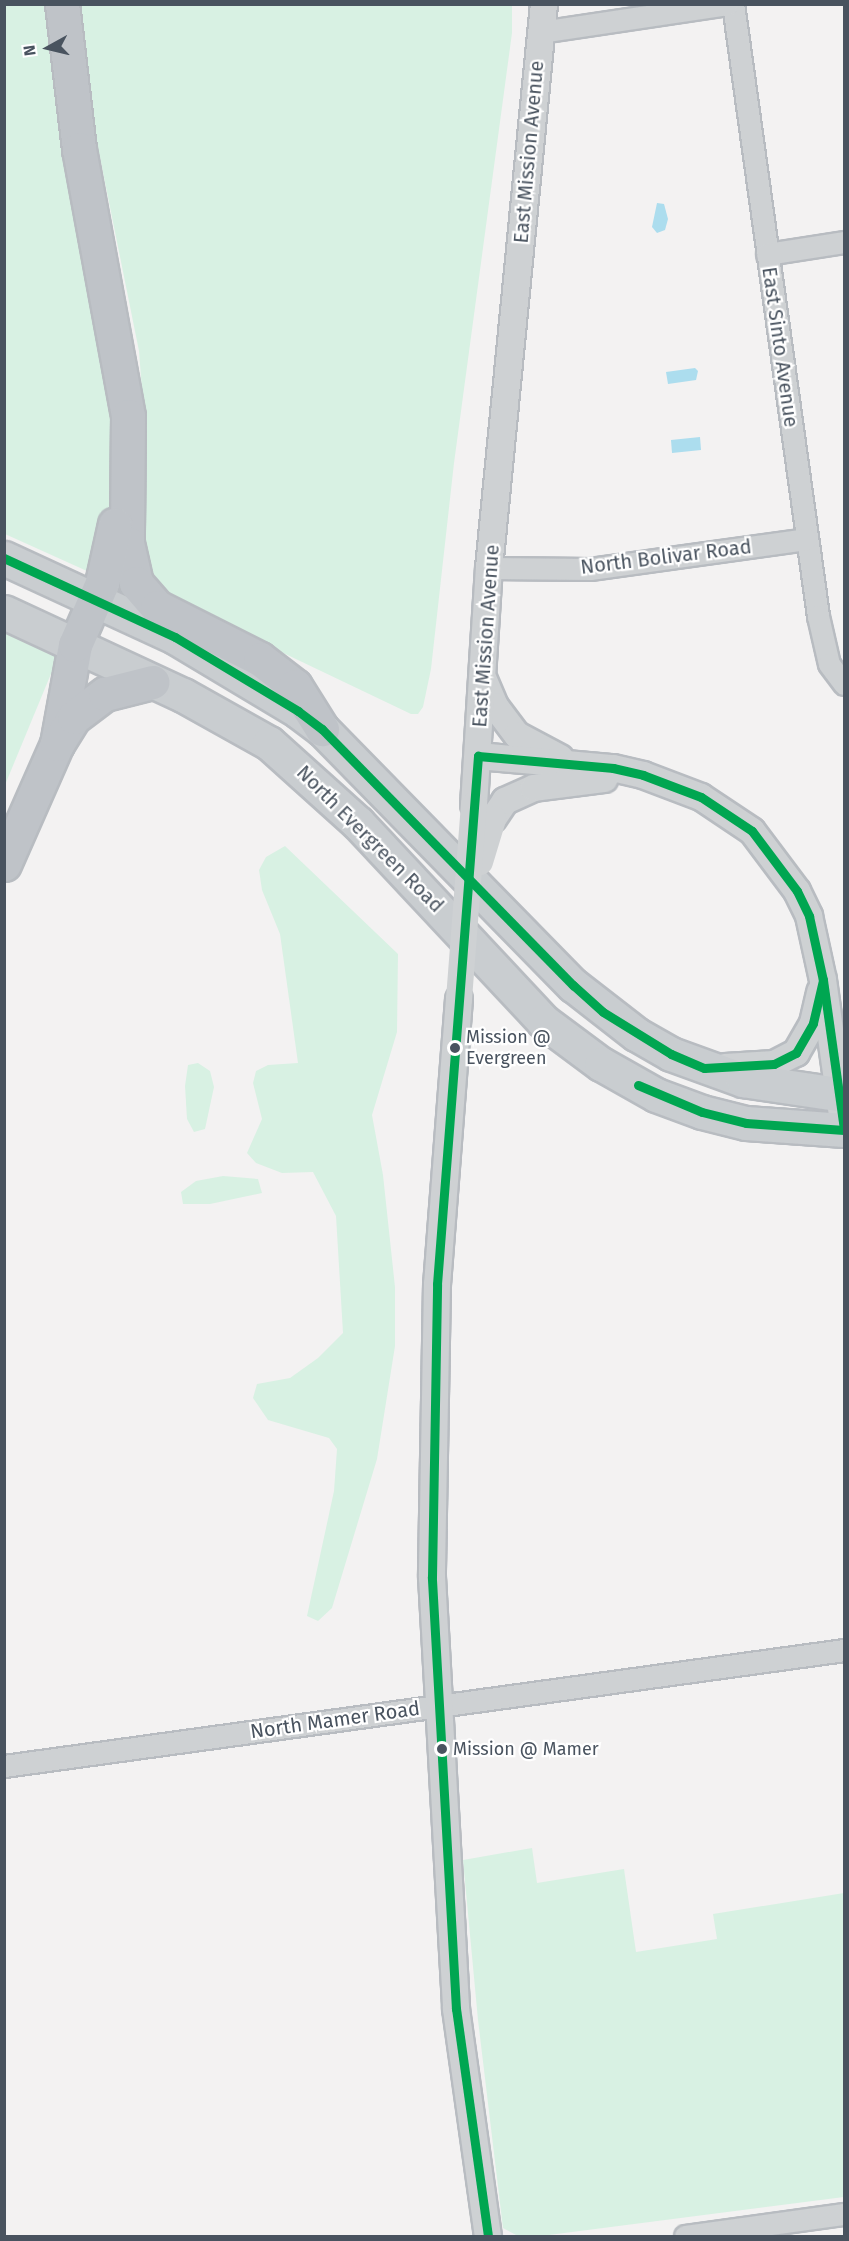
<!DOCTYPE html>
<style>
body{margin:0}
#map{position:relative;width:849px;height:2241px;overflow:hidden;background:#f3f2f2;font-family:"Fira Sans",sans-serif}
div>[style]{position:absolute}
.green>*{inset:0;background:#d8f1e3}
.water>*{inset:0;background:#acddee}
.roads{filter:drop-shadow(2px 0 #b8bcc1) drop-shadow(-2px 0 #b8bcc1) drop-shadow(0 2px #b8bcc1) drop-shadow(0 -2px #b8bcc1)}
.minor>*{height:21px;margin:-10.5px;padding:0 10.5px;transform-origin:10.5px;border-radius:10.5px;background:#ced1d3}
.tertiary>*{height:26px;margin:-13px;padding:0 13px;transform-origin:13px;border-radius:13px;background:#ced1d3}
.primary>*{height:33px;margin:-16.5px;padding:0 16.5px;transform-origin:16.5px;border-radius:16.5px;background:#c9cdd0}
.motorway>*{height:33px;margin:-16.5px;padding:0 16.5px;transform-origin:16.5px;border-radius:16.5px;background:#bfc3c8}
.tertiary-bridge>*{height:26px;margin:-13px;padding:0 13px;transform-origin:13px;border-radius:13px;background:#ced1d3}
.bus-1>*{height:9px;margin:-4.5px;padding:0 4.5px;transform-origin:4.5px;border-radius:4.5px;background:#00a651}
.dots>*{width:16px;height:16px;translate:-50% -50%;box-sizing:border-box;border:3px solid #fff;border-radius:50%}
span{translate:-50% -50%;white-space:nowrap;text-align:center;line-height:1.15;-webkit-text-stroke:4.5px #fff;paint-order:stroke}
.bus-label{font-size:18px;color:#49535f}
.left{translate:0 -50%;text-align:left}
.street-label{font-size:20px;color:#49535f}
.frame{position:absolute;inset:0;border:6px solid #49535f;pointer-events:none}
.north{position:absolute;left:18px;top:18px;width:60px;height:60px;-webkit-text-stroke:4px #fff;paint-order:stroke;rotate:262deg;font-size:16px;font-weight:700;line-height:24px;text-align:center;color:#49535f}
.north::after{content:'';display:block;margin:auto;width:21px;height:27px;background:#49535f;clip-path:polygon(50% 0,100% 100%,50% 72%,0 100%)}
</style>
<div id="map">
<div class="green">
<div style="clip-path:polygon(5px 5px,54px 5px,112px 392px,112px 489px,98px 576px,5px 534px)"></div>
<div style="clip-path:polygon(76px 5px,512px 5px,512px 33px,454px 463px,431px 669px,423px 707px,418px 714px,411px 714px,170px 599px,155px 586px,141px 551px,145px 430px,139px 351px,88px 98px)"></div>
<div style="clip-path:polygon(5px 627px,60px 652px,5px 785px)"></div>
<div style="clip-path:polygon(285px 846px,398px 954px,397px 1032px,372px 1115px,383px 1175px,395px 1287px,395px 1346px,377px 1459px,332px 1608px,318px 1621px,307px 1616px,334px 1491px,337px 1449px,329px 1438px,268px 1420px,253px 1398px,257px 1384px,290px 1378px,318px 1358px,343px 1333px,336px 1216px,313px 1172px,282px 1173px,256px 1163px,247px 1153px,262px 1119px,253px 1083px,256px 1071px,268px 1065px,298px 1063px,280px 934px,262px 890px,259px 870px,266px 857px)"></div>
<div style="clip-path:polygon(198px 1063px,210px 1071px,214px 1087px,205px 1129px,194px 1132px,187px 1119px,185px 1086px,188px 1065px)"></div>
<div style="clip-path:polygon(223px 1176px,258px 1179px,262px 1193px,210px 1204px,183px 1204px,181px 1192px,196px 1181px)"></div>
<div style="clip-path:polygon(532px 1848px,537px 1883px,624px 1869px,636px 1952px,717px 1939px,713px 1914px,844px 1893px,844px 2197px,541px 2236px,518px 2236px,503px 2228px,478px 2020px,463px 1860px)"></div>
</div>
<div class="water">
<div style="clip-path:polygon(657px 203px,664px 204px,668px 219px,665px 230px,657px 233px,652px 227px)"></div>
<div style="clip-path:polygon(695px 368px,698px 371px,696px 380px,668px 384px,666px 372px)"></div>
<div style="clip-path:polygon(700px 437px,701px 450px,672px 453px,671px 440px)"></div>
</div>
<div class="roads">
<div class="minor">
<div style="left:733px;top:4px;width:618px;rotate:82.09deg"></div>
<div style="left:818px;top:616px;width:49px;rotate:77.1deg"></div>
<div style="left:829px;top:664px;width:25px;rotate:53deg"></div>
<div style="left:540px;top:32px;width:189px;rotate:-8.5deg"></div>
<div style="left:767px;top:254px;width:78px;rotate:-8.9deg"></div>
<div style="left:489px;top:568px;width:101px;rotate:0.6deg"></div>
<div style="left:590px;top:569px;width:218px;rotate:-7.9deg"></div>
<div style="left:4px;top:1766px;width:848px;rotate:-7.86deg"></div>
<div style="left:685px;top:2236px;width:161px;rotate:-7.9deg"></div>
</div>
<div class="tertiary">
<div style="left:484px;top:680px;width:28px;rotate:67deg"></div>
<div style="left:495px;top:706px;width:36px;rotate:53deg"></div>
<div style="left:517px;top:735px;width:49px;rotate:28.1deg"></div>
<div style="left:478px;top:756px;width:136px;rotate:5.1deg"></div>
<div style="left:613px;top:768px;width:31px;rotate:13deg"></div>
<div style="left:643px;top:775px;width:62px;rotate:20.8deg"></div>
<div style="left:701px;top:797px;width:61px;rotate:33.7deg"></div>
<div style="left:752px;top:831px;width:75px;rotate:53.1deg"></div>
<div style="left:797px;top:891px;width:28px;rotate:64deg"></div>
<div style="left:809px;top:916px;width:66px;rotate:77.7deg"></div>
<div style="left:823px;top:980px;width:150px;rotate:82deg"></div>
<div style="left:474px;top:805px;width:237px;rotate:-86.4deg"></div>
<div style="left:489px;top:568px;width:567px;rotate:-84.43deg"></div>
<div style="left:493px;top:819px;width:22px;rotate:-56deg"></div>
<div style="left:505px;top:801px;width:32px;rotate:-24deg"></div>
<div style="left:534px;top:788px;width:71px;rotate:-7.3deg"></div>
<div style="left:459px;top:999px;width:286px;rotate:94.4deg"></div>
<div style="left:437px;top:1284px;width:293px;rotate:91deg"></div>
<div style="left:432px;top:1577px;width:433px;rotate:86.8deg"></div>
<div style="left:456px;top:2009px;width:229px;rotate:82deg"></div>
<div style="left:725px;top:1067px;width:49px;rotate:-3.5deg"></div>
<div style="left:774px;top:1064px;width:25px;rotate:-27deg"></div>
<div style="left:796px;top:1053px;width:34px;rotate:-60deg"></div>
<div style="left:813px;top:1023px;width:32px;rotate:-77deg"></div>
</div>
<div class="primary">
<div style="left:4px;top:558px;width:188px;rotate:24.8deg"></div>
<div style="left:175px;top:637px;width:144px;rotate:31deg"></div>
<div style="left:298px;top:711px;width:30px;rotate:37deg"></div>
<div style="left:322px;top:729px;width:359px;rotate:45.6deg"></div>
<div style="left:573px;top:985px;width:80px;rotate:37.9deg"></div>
<div style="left:636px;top:1034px;width:40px;rotate:29.7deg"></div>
<div style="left:671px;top:1054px;width:77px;rotate:19.9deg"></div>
<div style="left:743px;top:1080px;width:102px;rotate:8.4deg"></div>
<div style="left:4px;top:612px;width:197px;rotate:24.9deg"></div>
<div style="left:183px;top:695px;width:98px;rotate:29.2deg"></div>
<div style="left:269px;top:743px;width:120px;rotate:42deg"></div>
<div style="left:358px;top:823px;width:271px;rotate:46.9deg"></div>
<div style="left:543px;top:1021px;width:72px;rotate:36.6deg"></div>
<div style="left:601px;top:1064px;width:63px;rotate:29.4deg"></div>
<div style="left:656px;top:1095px;width:49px;rotate:20.3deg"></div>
<div style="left:702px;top:1112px;width:45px;rotate:14deg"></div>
<div style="left:746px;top:1123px;width:98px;rotate:4.1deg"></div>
</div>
<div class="motorway">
<div style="left:62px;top:4px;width:146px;rotate:83.3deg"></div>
<div style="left:79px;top:149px;width:271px;rotate:79.6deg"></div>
<div style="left:128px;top:416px;width:127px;rotate:90.5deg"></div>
<div style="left:127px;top:543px;width:41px;rotate:77.3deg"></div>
<div style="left:136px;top:583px;width:32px;rotate:49deg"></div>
<div style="left:157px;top:607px;width:115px;rotate:26.8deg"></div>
<div style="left:260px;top:659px;width:44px;rotate:37.6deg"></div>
<div style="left:295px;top:686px;width:51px;rotate:57.9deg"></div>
<div style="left:57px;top:744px;width:101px;rotate:-79.7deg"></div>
<div style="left:75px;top:645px;width:68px;rotate:-66.5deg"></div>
<div style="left:102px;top:583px;width:60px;rotate:-77.6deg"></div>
<div style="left:4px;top:864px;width:131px;rotate:-66.2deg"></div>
<div style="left:57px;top:744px;width:32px;rotate:-58deg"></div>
<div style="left:74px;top:717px;width:39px;rotate:-37deg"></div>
<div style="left:105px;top:694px;width:49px;rotate:-14.3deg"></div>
</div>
</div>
<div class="tertiary-bridge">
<div style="left:480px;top:862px;width:45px;rotate:-73.2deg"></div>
<div style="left:459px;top:999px;width:195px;rotate:-85.6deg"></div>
</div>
<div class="bus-1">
<div style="left:4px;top:558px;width:188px;rotate:24.8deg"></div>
<div style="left:175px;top:637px;width:144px;rotate:31deg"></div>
<div style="left:298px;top:711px;width:30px;rotate:37deg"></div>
<div style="left:322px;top:729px;width:359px;rotate:45.6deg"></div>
<div style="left:573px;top:985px;width:40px;rotate:42deg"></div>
<div style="left:603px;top:1012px;width:80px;rotate:31.7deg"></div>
<div style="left:671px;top:1054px;width:36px;rotate:23deg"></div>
<div style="left:704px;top:1068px;width:70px;rotate:-3.3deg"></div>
<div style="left:774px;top:1064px;width:25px;rotate:-27deg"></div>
<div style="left:796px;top:1053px;width:34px;rotate:-60deg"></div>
<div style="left:813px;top:1023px;width:44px;rotate:-76.9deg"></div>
<div style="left:638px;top:1085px;width:69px;rotate:22.9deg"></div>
<div style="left:702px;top:1112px;width:45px;rotate:14deg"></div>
<div style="left:746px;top:1123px;width:98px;rotate:4.1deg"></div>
<div style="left:488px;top:2236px;width:229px;rotate:-98deg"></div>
<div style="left:456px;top:2009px;width:433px;rotate:-93.2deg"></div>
<div style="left:432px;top:1577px;width:293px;rotate:-89deg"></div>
<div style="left:437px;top:1284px;width:530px;rotate:-85.56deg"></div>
<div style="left:478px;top:756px;width:136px;rotate:5.1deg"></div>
<div style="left:613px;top:768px;width:31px;rotate:13deg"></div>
<div style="left:643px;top:775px;width:62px;rotate:20.8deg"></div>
<div style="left:701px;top:797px;width:61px;rotate:33.7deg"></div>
<div style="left:752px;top:831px;width:75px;rotate:53.1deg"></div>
<div style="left:797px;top:891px;width:28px;rotate:64deg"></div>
<div style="left:809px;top:916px;width:66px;rotate:77.7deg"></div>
<div style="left:823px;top:980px;width:150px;rotate:82deg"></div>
</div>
<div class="dots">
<div style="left:455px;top:1048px;background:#49535f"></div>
<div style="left:442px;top:1749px;background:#49535f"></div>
</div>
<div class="bus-label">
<span class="left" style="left:466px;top:1048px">Mission @<br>Evergreen</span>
<span class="left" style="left:453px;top:1749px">Mission @ Mamer</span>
</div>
<div class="street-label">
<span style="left:529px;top:152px;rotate:-85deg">East Mission Avenue</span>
<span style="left:780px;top:347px;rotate:82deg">East Sinto Avenue</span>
<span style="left:666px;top:557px;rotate:-7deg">North Bolivar Road</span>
<span style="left:486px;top:636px;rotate:-86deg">East Mission Avenue</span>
<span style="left:370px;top:839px;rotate:45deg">North Evergreen Road</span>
<span style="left:335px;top:1720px;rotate:-8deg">North Mamer Road</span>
</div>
<div class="frame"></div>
<div class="north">N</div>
</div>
